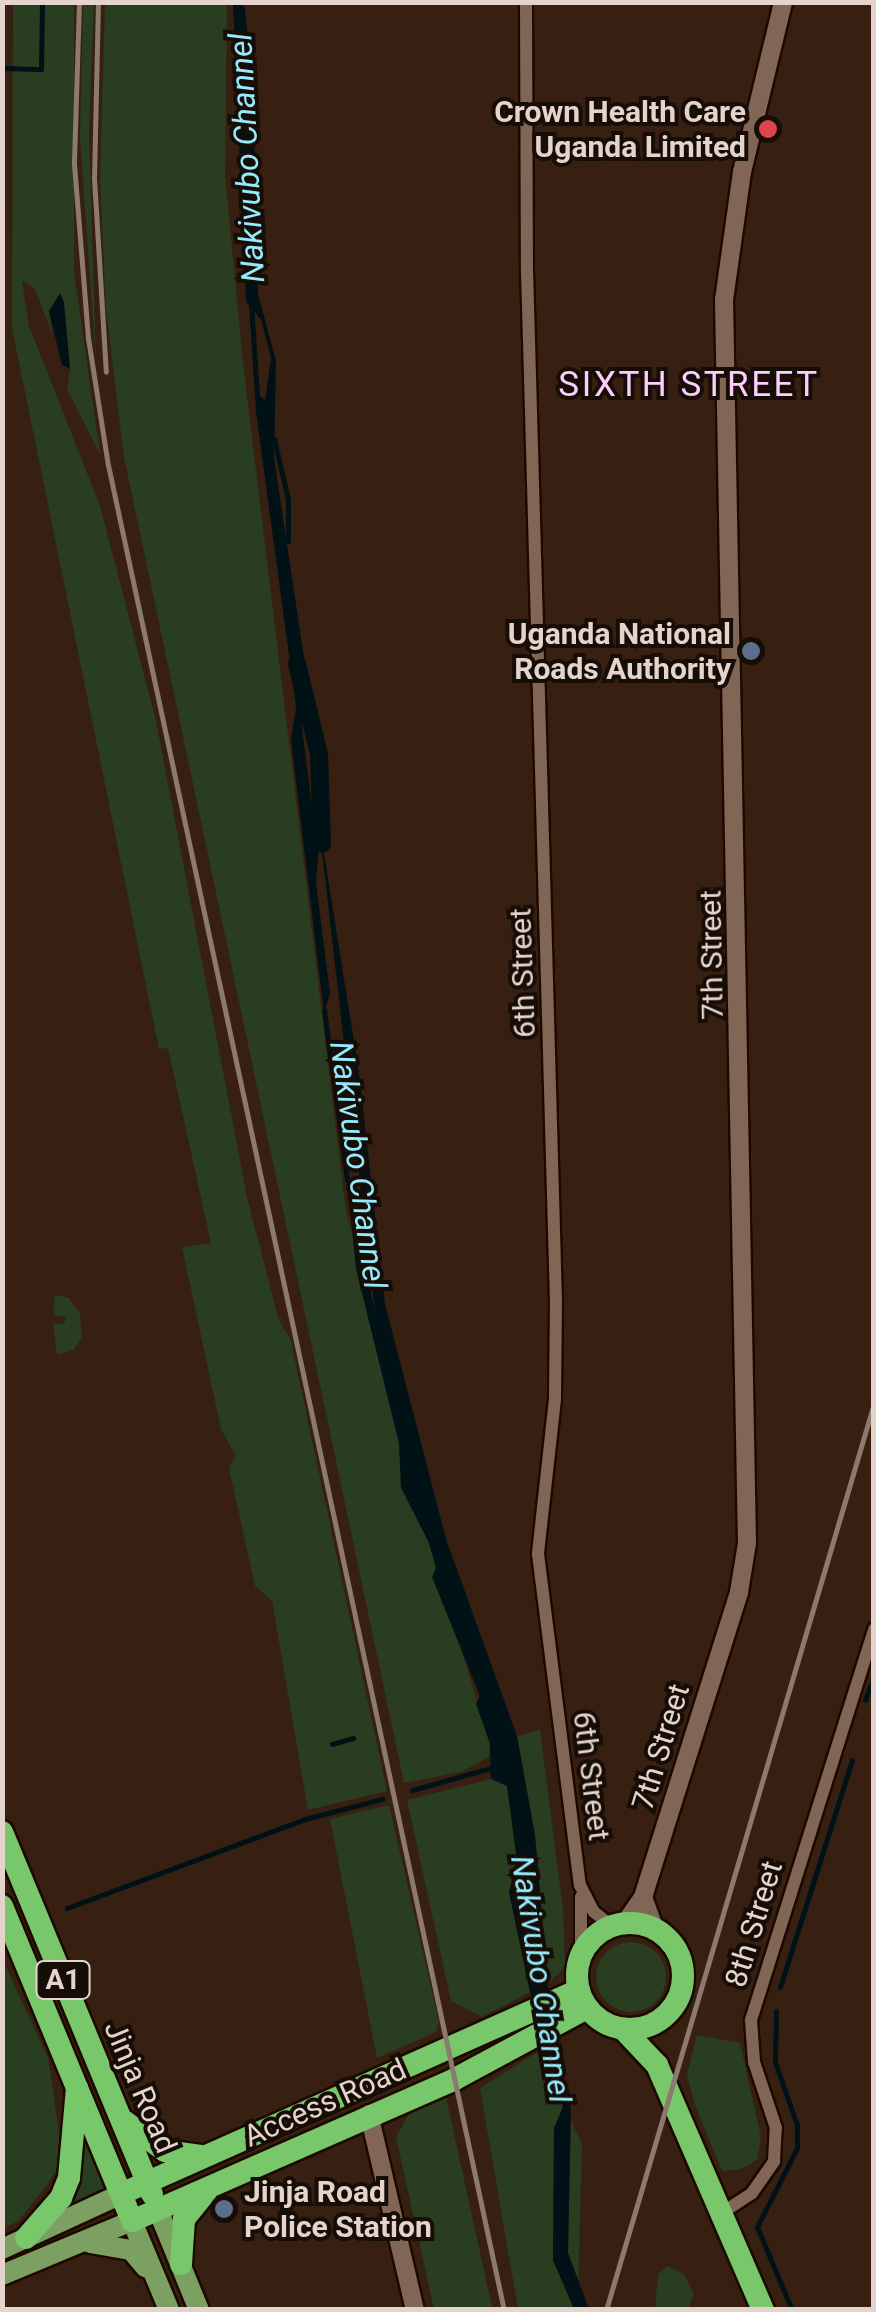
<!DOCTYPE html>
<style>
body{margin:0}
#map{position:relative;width:876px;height:2312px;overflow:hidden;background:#372011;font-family:Roboto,sans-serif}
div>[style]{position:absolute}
.green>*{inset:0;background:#293d20}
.round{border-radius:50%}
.water>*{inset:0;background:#001216}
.stream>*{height:5px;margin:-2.5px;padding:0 2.5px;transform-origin:2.5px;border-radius:2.5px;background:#001216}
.canal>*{height:18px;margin:-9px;padding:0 9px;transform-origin:9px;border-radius:9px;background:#001216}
.roads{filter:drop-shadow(2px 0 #1d0900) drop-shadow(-2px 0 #1d0900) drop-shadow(0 2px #1d0900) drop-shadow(0 -2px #1d0900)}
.street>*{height:12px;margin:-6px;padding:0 6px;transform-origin:6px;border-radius:6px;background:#816655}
.secondary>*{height:18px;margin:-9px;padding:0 9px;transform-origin:9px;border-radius:9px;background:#816655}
.primary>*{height:20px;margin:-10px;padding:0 10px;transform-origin:10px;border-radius:10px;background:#7ca062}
.highway>*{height:22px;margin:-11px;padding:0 11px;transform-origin:11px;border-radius:11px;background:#79c76b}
.highway>.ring{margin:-11px;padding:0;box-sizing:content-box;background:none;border:22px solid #79c76b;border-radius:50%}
.rail>*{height:5px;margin:-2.5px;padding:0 2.5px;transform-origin:2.5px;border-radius:2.5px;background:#8d796d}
.dots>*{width:28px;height:28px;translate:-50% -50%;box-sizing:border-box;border:5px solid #170d07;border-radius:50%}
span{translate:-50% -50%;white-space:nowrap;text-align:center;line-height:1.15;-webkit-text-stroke:8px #170d07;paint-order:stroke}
.shield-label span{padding:2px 8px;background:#170d07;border:2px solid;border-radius:8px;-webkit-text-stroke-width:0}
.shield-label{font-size:28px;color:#e4d4cb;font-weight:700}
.poi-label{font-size:30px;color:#e4d4cb;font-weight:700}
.right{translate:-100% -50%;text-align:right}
.left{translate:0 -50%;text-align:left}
.street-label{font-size:30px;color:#e4d4cb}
.water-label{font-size:32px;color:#95eafd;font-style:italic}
.quarter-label{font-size:35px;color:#fdcdfb;letter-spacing:2.5px}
.frame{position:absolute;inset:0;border:5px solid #e4d4cb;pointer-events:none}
</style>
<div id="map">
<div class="green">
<div style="clip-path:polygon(13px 3px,74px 3px,74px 272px,100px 454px,67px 389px,70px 369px,49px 311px,52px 334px,35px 289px,22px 281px,29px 326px,100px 506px,156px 721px,247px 1197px,279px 1321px,290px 1338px,387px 1791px,308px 1810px,272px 1601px,255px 1586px,229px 1468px,236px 1456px,221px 1429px,182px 1247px,211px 1243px,168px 1048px,159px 1049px,12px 328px)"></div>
<div style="clip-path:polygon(83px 3px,94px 3px,89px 133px,96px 363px,80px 137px)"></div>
<div style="clip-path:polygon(105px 3px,227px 3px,225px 175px,243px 363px,345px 1204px,399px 1443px,401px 1488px,429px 1543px,490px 1744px,489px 1757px,461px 1772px,404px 1783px,124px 457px,106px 309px,100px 179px)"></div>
<div style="clip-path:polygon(55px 1295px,69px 1298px,80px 1314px,82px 1338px,73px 1350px,57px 1355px,53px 1323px,64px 1324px,66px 1317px,53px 1315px)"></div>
<div style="clip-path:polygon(540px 1730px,563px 1910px,565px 1967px,548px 1984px,535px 1835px,517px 1736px)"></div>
<div style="clip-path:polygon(491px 1779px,507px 1786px,517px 1861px,509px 1892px,530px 1992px,482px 2017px,451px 2001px,407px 1800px)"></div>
<div style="clip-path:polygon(389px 1805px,439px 2022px,436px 2032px,377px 2058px,330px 1819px)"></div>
<div class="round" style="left:596px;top:1942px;width:70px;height:70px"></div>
<div style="clip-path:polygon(2px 1958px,48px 2058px,61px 2145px,59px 2166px,48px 2184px,18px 2221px,3px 2229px)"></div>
<div style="clip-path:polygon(697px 2035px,740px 2043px,761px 2137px,757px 2160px,741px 2169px,722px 2171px,695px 2105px,687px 2075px)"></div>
<div style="clip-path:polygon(544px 2048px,563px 2107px,554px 2128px,553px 2260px,574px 2309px,518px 2309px,480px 2088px)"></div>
<div style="clip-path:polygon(446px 2097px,492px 2307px,492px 2309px,434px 2309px,396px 2137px,409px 2114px)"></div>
<div style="clip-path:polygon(571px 2120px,582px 2145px,578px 2288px,568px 2253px)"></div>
<div style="clip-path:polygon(84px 2127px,107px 2193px,54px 2220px,79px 2181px)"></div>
<div style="clip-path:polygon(668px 2266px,684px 2274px,694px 2294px,688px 2309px,655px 2309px,658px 2274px)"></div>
</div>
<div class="water">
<div style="clip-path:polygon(233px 3px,244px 3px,253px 79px,258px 294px,276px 361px,274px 458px,307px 677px,302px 728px,313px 815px,319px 822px,359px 1073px,385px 1304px,446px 1539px,517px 1736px,535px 1835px,548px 1984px,530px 1992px,509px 1892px,517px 1861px,507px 1786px,491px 1779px,490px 1744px,476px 1704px,480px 1696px,432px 1577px,436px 1568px,429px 1543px,401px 1487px,399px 1443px,356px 1269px,347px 1177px,375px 1313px,320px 834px,316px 882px,330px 993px,324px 1013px,291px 740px,296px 707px,256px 412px,255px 391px,265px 400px,271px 358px,261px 320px,246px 302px)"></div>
<div style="clip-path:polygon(60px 293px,64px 302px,70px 369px,62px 365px,49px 311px)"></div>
<div style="clip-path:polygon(551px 2047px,571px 2097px,568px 2253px,589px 2309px,574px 2309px,553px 2260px,554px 2128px,563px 2107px,544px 2048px)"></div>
</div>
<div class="stream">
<div style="left:6px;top:68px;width:35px;rotate:2deg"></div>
<div style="left:41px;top:69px;width:67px;rotate:-89.1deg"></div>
<div style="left:251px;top:303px;width:93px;rotate:86.3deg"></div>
<div style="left:274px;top:439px;width:62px;rotate:76.9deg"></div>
<div style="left:288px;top:499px;width:42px;rotate:90deg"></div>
<div style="left:324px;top:1010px;width:172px;rotate:82.3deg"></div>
<div style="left:865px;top:1700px;width:25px;rotate:-69deg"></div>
<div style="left:332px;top:1744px;width:22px;rotate:-16deg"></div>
<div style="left:412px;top:1790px;width:82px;rotate:-15.6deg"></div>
<div style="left:67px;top:1908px;width:254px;rotate:-20.5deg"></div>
<div style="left:305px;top:1819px;width:80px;rotate:-14.6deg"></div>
<div style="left:780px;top:1987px;width:238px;rotate:-72.4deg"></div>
<div style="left:776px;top:2011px;width:51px;rotate:91.1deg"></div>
<div style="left:775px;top:2062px;width:67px;rotate:70.8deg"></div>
<div style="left:797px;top:2125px;width:23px;rotate:90deg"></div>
<div style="left:797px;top:2148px;width:89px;rotate:116.9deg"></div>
<div style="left:757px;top:2227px;width:90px;rotate:67.1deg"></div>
</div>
<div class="canal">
<div style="left:297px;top:664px;width:93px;rotate:76.3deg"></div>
<div style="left:319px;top:754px;width:90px;rotate:88.1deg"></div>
<div style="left:535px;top:1965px;width:103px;rotate:80.5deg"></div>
</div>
<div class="roads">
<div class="street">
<div style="left:526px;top:2px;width:268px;rotate:89.8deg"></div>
<div style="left:527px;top:270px;width:1031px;rotate:88.39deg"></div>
<div style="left:556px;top:1301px;width:98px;rotate:90.6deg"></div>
<div style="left:555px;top:1399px;width:156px;rotate:96.3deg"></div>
<div style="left:538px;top:1554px;width:334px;rotate:82.8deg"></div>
<div style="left:580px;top:1885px;width:30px;rotate:63deg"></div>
<div style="left:594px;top:1912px;width:23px;rotate:38deg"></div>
<div style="left:581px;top:1897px;width:59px;rotate:90deg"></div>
<div style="left:720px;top:2214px;width:38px;rotate:-33deg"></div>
<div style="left:752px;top:2193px;width:39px;rotate:-55deg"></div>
<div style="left:774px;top:2161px;width:33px;rotate:-87deg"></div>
<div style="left:776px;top:2128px;width:70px;rotate:-108.4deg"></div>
<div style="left:754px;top:2062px;width:42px;rotate:-94.1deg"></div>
<div style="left:751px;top:2020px;width:410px;rotate:-72.5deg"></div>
</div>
<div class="secondary">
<div style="left:643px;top:1897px;width:33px;rotate:70deg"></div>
<div style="left:625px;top:1923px;width:32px;rotate:-55deg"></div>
<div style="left:643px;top:1897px;width:320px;rotate:-72.5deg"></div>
<div style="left:739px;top:1592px;width:50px;rotate:-80.7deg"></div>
<div style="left:747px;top:1543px;width:1243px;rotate:-91.06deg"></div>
<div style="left:724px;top:300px;width:129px;rotate:-82deg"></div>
<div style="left:742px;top:172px;width:175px;rotate:-76.4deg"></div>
<div style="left:369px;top:2114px;width:201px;rotate:76.8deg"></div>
</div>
<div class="primary">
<div style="left:158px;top:2210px;width:108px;rotate:67.7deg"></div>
<div style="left:90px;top:2243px;width:42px;rotate:9.7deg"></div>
<div style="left:131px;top:2250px;width:23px;rotate:50deg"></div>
<div style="left:2px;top:2249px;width:131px;rotate:-24.8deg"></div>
<div style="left:2px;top:2275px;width:141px;rotate:-22.6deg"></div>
<div style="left:132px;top:2221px;width:96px;rotate:67.4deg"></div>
</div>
<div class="highway">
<div style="left:2px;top:1832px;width:392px;rotate:67.5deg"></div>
<div style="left:2px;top:1906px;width:197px;rotate:67.6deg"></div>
<div style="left:77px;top:2088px;width:90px;rotate:95.1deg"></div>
<div style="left:69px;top:2178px;width:22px;rotate:112deg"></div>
<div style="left:61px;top:2198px;width:53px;rotate:131.2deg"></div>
<div class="ring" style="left:577px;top:1923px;width:84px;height:84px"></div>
<div style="left:623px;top:2029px;width:50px;rotate:46.6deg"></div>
<div style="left:657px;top:2065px;width:267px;rotate:66.6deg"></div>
<div style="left:77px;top:2088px;width:144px;rotate:67.5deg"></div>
<div style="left:132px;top:2221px;width:353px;rotate:-23.7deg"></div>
<div style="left:455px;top:2079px;width:150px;rotate:-28.3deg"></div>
<div style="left:124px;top:2121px;width:51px;rotate:36.2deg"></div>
<div style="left:165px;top:2151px;width:36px;rotate:8deg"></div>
<div style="left:121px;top:2194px;width:501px;rotate:-24.01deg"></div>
<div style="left:181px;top:2264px;width:45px;rotate:-86.2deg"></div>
<div style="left:184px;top:2219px;width:35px;rotate:-51deg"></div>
</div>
</div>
<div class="rail">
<div style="left:79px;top:2px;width:162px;rotate:91.8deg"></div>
<div style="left:74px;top:164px;width:175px;rotate:85.4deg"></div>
<div style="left:88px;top:338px;width:129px;rotate:81.1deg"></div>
<div style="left:108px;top:465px;width:1887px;rotate:77.89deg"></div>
<div style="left:98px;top:2px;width:176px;rotate:91.3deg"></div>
<div style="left:94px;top:178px;width:194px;rotate:86.5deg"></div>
<div style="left:606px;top:2310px;width:946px;rotate:-73.54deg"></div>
</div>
<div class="dots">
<div style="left:768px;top:129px;background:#e0444e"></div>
<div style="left:751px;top:651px;background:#5c6f8a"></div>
<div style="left:224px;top:2209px;background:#5c6f8a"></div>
</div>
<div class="shield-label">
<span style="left:63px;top:1980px">A1</span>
</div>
<div class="poi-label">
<span class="right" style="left:746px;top:129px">Crown Health Care<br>Uganda Limited</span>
<span class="right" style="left:731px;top:651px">Uganda National<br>Roads Authority</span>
<span class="left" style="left:244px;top:2209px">Jinja Road<br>Police Station</span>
</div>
<div class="street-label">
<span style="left:712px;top:955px;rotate:-91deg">7th Street</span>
<span style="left:523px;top:973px;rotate:-92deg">6th Street</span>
<span style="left:661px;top:1747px;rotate:-73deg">7th Street</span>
<span style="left:591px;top:1776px;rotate:83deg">6th Street</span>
<span style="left:754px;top:1924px;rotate:-73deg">8th Street</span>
<span style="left:140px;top:2087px;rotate:67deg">Jinja Road</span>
<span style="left:325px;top:2103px;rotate:-24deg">Access Road</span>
</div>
<div class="water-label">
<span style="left:247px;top:158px;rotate:-93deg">Nakivubo Channel</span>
<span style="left:358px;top:1165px;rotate:82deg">Nakivubo Channel</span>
<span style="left:541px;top:1979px;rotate:81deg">Nakivubo Channel</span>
</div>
<div class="quarter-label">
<span style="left:689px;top:385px">SIXTH STREET</span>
</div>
<div class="frame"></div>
</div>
